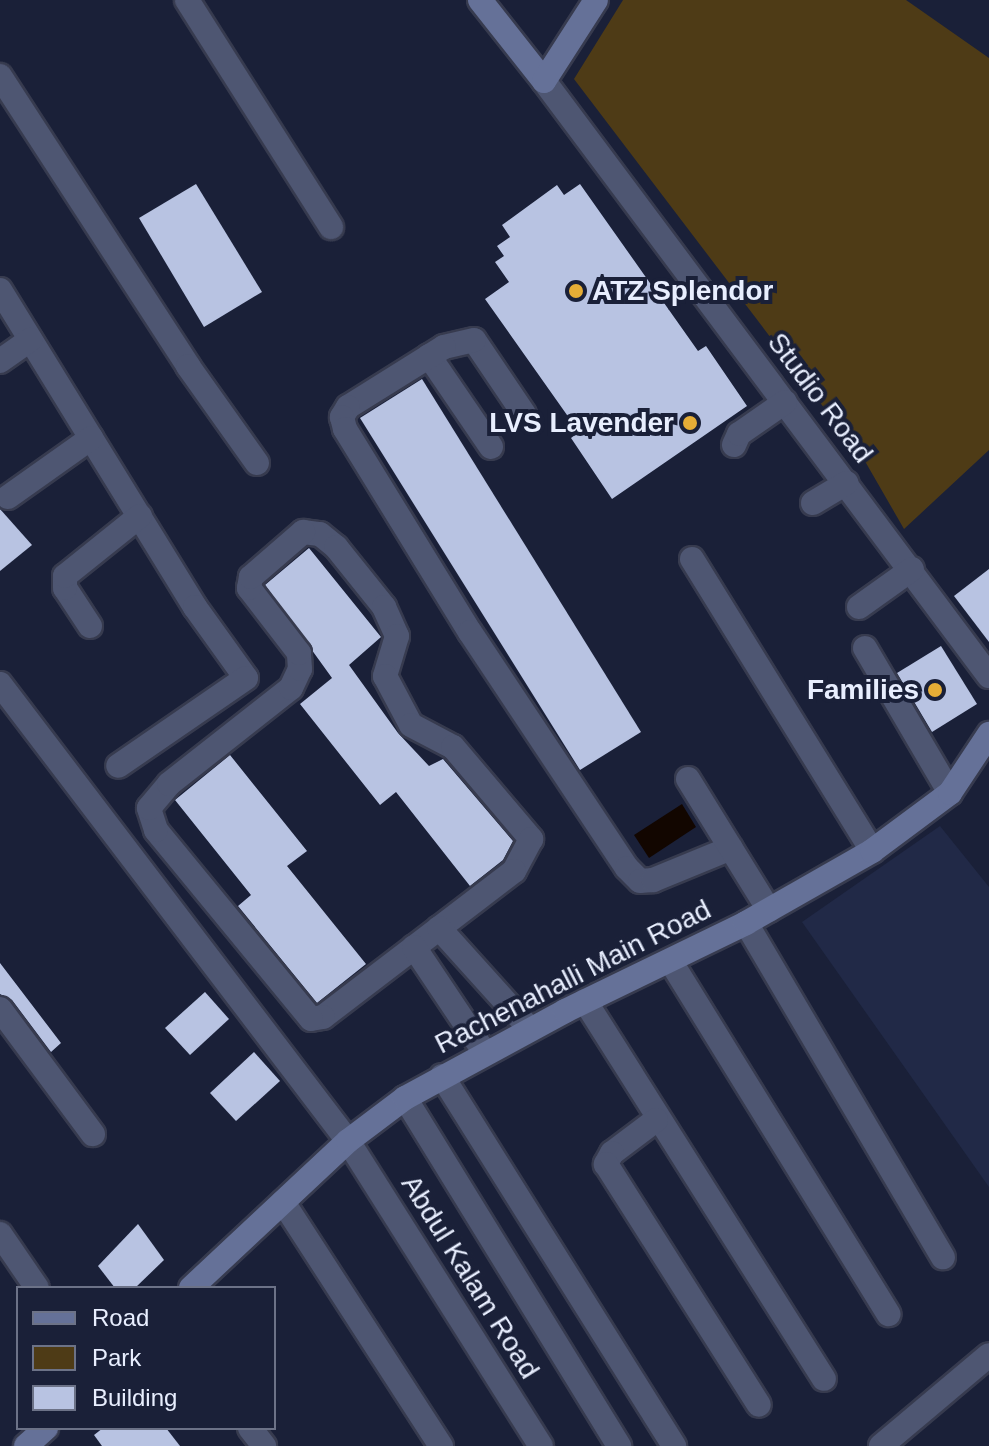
<!DOCTYPE html>
<style>
body{margin:0}
#map{position:relative;width:989px;height:1446px;overflow:hidden;background:#1a2038;font-family:Arial,sans-serif}
div>[style]{position:absolute}
.built>*{inset:0;background:#212947}
.green>*{inset:0;background:#4e3b16}
.water>*{inset:0;background:#120600}
.building>*{inset:0;background:#b8c3e2}
.roads{filter:drop-shadow(2px 0 #373b4f) drop-shadow(-2px 0 #373b4f) drop-shadow(0 2px #373b4f) drop-shadow(0 -2px #373b4f)}
.street>*{height:24px;margin:-12px;padding:0 12px;transform-origin:12px;border-radius:12px;background:#4e5672}
.secondary>*{height:24px;margin:-12px;padding:0 12px;transform-origin:12px;border-radius:12px;background:#657198}
.dots>*{width:22px;height:22px;translate:-50% -50%;box-sizing:border-box;border:4px solid #1a2038;border-radius:50%}
span{translate:-50% -50%;white-space:nowrap;text-align:center;line-height:1.15;-webkit-text-stroke:8px #1a2038;paint-order:stroke}
.poi-label{font-size:28px;color:#e8eefe;font-weight:700}
.left{translate:0 -50%;text-align:left}
.right{translate:-100% -50%;text-align:right}
.street-label{font-size:28px;color:#e8eefe}
.legend{position:absolute;left:16px;top:1286px;width:260px;height:144px;box-sizing:border-box;background:#1a2038;border:2px solid #6c7287;margin:0;padding:10px 14px;list-style:none;font-size:24px;color:#e8eefe}
.legend li{display:flex;align-items:center;gap:16px;height:40px}
.legend b{width:40px;border:2px solid #6c7287}
</style>
<div id="map">
<div class="built">
<div style="clip-path:polygon(940px 826px,989px 887px,989px 1187px,802px 922px)"></div>
</div>
<div class="green">
<div style="clip-path:polygon(623px 0,906px 0,989px 58px,989px 450px,904px 529px,866px 463px,574px 79px)"></div>
</div>
<div class="water">
<div style="clip-path:polygon(682px 804px,696px 827px,649px 858px,634px 835px)"></div>
</div>
<div class="building">
<div style="clip-path:polygon(196px 184px,262px 292px,204px 327px,139px 218px)"></div>
<div style="clip-path:polygon(580px 184px,698px 351px,706px 346px,747px 406px,612px 499px,571px 438px,579px 432px,485px 299px,509px 282px,495px 262px,504px 256px,497px 246px,510px 237px,502px 225px,557px 185px,564px 195px)"></div>
<div style="clip-path:polygon(422px 379px,641px 732px,580px 770px,360px 418px)"></div>
<div style="clip-path:polygon(0 509px,32px 545px,0 571px)"></div>
<div style="clip-path:polygon(309px 548px,381px 637px,349px 665px,398px 733px,429px 766px,443px 759px,513px 841px,503px 860px,470px 886px,396px 792px,380px 805px,300px 704px,332px 678px,265px 585px)"></div>
<div style="clip-path:polygon(989px 569px,989px 642px,954px 596px)"></div>
<div style="clip-path:polygon(941px 646px,977px 704px,932px 732px,897px 673px)"></div>
<div style="clip-path:polygon(230px 755px,307px 851px,287px 866px,366px 964px,317px 1003px,238px 906px,251px 895px,175px 800px)"></div>
<div style="clip-path:polygon(0 963px,61px 1043px,51px 1052px,12px 1000px,0 994px)"></div>
<div style="clip-path:polygon(205px 992px,229px 1019px,190px 1055px,165px 1028px)"></div>
<div style="clip-path:polygon(254px 1052px,280px 1081px,236px 1121px,210px 1093px)"></div>
<div style="clip-path:polygon(138px 1224px,164px 1260px,135px 1288px,115px 1288px,98px 1266px)"></div>
<div style="clip-path:polygon(103px 1428px,166px 1428px,180px 1446px,102px 1446px,94px 1435px)"></div>
</div>
<div class="roads">
<div class="street">
<div style="left:187px;top:0;width:269px;rotate:57.6deg"></div>
<div style="left:0;top:76px;width:346px;rotate:57deg"></div>
<div style="left:188px;top:366px;width:119px;rotate:54.6deg"></div>
<div style="left:544px;top:81px;width:743px;rotate:53.21deg"></div>
<div style="left:0;top:290px;width:372px;rotate:58.4deg"></div>
<div style="left:195px;top:607px;width:87px;rotate:54.3deg"></div>
<div style="left:246px;top:678px;width:155px;rotate:145.5deg"></div>
<div style="left:429px;top:356px;width:110px;rotate:55.7deg"></div>
<div style="left:0;top:361px;width:37px;rotate:-35deg"></div>
<div style="left:524px;top:414px;width:89px;rotate:-124deg"></div>
<div style="left:474px;top:340px;width:31px;rotate:167deg"></div>
<div style="left:444px;top:347px;width:113px;rotate:148deg"></div>
<div style="left:348px;top:407px;width:12px;rotate:121deg"></div>
<div style="left:342px;top:417px;width:12px;rotate:76deg"></div>
<div style="left:345px;top:429px;width:238px;rotate:58.4deg"></div>
<div style="left:470px;top:632px;width:283px;rotate:56.4deg"></div>
<div style="left:627px;top:868px;width:18px;rotate:45deg"></div>
<div style="left:640px;top:881px;width:13px;rotate:-4deg"></div>
<div style="left:653px;top:880px;width:84px;rotate:-22.3deg"></div>
<div style="left:734px;top:445px;width:12px;rotate:-66deg"></div>
<div style="left:739px;top:434px;width:56px;rotate:-34.8deg"></div>
<div style="left:8px;top:497px;width:102px;rotate:-35.4deg"></div>
<div style="left:813px;top:503px;width:39px;rotate:-31deg"></div>
<div style="left:303px;top:532px;width:17px;rotate:7deg"></div>
<div style="left:320px;top:534px;width:21px;rotate:39deg"></div>
<div style="left:336px;top:547px;width:77px;rotate:51.3deg"></div>
<div style="left:384px;top:607px;width:32px;rotate:66deg"></div>
<div style="left:397px;top:636px;width:42px;rotate:106.7deg"></div>
<div style="left:385px;top:676px;width:55px;rotate:62deg"></div>
<div style="left:411px;top:725px;width:47px;rotate:27.6deg"></div>
<div style="left:453px;top:747px;width:121px;rotate:49.7deg"></div>
<div style="left:531px;top:839px;width:36px;rotate:118deg"></div>
<div style="left:514px;top:871px;width:240px;rotate:142.6deg"></div>
<div style="left:323px;top:1017px;width:12px;rotate:171deg"></div>
<div style="left:311px;top:1019px;width:244px;rotate:-129.4deg"></div>
<div style="left:156px;top:830px;width:23px;rotate:-108deg"></div>
<div style="left:149px;top:808px;width:31px;rotate:-50deg"></div>
<div style="left:169px;top:784px;width:155px;rotate:-38.2deg"></div>
<div style="left:291px;top:688px;width:21px;rotate:-65deg"></div>
<div style="left:300px;top:669px;width:16px;rotate:-94deg"></div>
<div style="left:299px;top:653px;width:82px;rotate:-127.6deg"></div>
<div style="left:249px;top:588px;width:11px;rotate:-80deg"></div>
<div style="left:251px;top:577px;width:69px;rotate:-40.9deg"></div>
<div style="left:692px;top:559px;width:343px;rotate:58.3deg"></div>
<div style="left:859px;top:607px;width:65px;rotate:-35.6deg"></div>
<div style="left:90px;top:626px;width:45px;rotate:-123.3deg"></div>
<div style="left:65px;top:588px;width:12px;rotate:-90deg"></div>
<div style="left:65px;top:576px;width:96px;rotate:-38.7deg"></div>
<div style="left:865px;top:648px;width:168px;rotate:59.6deg"></div>
<div style="left:0;top:684px;width:574px;rotate:52.71deg"></div>
<div style="left:348px;top:1141px;width:361px;rotate:57.7deg"></div>
<div style="left:688px;top:779px;width:154px;rotate:58.3deg"></div>
<div style="left:746px;top:923px;width:388px;rotate:59.5deg"></div>
<div style="left:439px;top:928px;width:136px;rotate:48deg"></div>
<div style="left:414px;top:947px;width:128px;rotate:56.2deg"></div>
<div style="left:671px;top:962px;width:414px;rotate:58.3deg"></div>
<div style="left:585px;top:1001px;width:447px;rotate:57.7deg"></div>
<div style="left:0;top:1009px;width:156px;rotate:53.4deg"></div>
<div style="left:442px;top:1076px;width:437px;rotate:57.9deg"></div>
<div style="left:405px;top:1098px;width:409px;rotate:58.4deg"></div>
<div style="left:656px;top:1120px;width:55px;rotate:143.1deg"></div>
<div style="left:612px;top:1153px;width:13px;rotate:119deg"></div>
<div style="left:606px;top:1164px;width:285px;rotate:57.6deg"></div>
<div style="left:283px;top:1202px;width:291px;rotate:57.1deg"></div>
<div style="left:0;top:1234px;width:65px;rotate:55.6deg"></div>
<div style="left:250px;top:1428px;width:23px;rotate:52deg"></div>
<div style="left:881px;top:1446px;width:141px;rotate:-40.1deg"></div>
</div>
<div class="secondary">
<div style="left:480px;top:0;width:103px;rotate:51.7deg"></div>
<div style="left:544px;top:81px;width:96px;rotate:-57.3deg"></div>
<div style="left:191px;top:1288px;width:215px;rotate:-43.1deg"></div>
<div style="left:348px;top:1141px;width:71px;rotate:-37deg"></div>
<div style="left:405px;top:1098px;width:182px;rotate:-28.5deg"></div>
<div style="left:565px;top:1011px;width:201px;rotate:-25.9deg"></div>
<div style="left:746px;top:923px;width:145px;rotate:-29.7deg"></div>
<div style="left:872px;top:851px;width:97px;rotate:-36.6deg"></div>
<div style="left:950px;top:793px;width:71px;rotate:-56.5deg"></div>
<div style="left:26px;top:1446px;width:27px;rotate:-42deg"></div>
</div>
</div>
<div class="dots">
<div style="left:576px;top:291px;background:#e6ad36"></div>
<div style="left:690px;top:423px;background:#e6ad36"></div>
<div style="left:935px;top:690px;background:#e6ad36"></div>
</div>
<div class="poi-label">
<span class="left" style="left:592px;top:291px">ATZ Splendor</span>
<span class="right" style="left:674px;top:423px">LVS Lavender</span>
<span class="right" style="left:919px;top:690px">Families</span>
</div>
<div class="street-label">
<span style="left:820px;top:398px;rotate:53deg">Studio Road</span>
<span style="left:573px;top:977px;rotate:-27deg">Rachenahalli Main Road</span>
<span style="left:470px;top:1277px;rotate:58deg">Abdul Kalam Road</span>
</div>
<ul class="legend">
<li><b style="height:10px;background:#657198"></b>Road</li>
<li><b style="height:22px;background:#4e3b16"></b>Park</li>
<li><b style="height:22px;background:#b8c3e2"></b>Building</li>
</ul>
</div>
